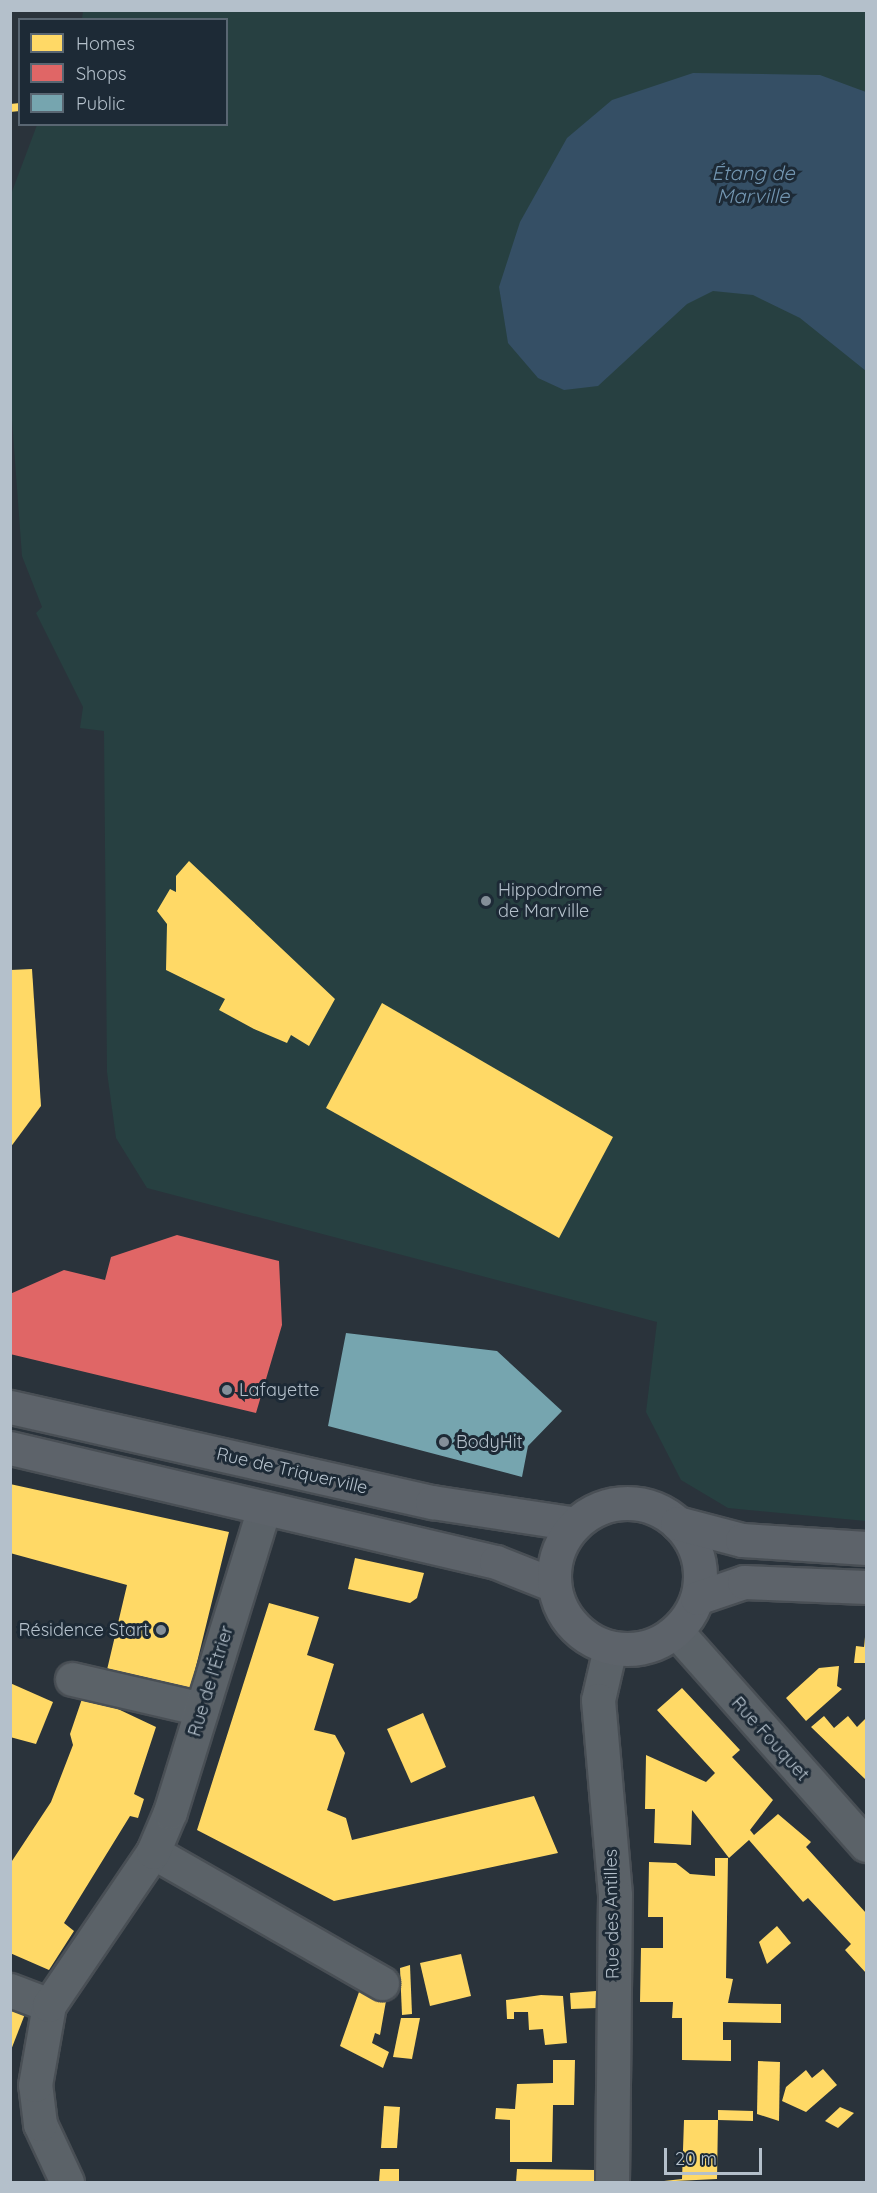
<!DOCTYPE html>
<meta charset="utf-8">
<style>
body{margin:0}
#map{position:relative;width:877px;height:2193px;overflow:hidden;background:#2a333b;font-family:Quicksand,sans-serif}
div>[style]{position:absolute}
.green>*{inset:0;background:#274041}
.water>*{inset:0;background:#354f65}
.homes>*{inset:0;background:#ffd966}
.shops>*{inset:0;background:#e06666}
.public>*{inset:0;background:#76a5af}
.roads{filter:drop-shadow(2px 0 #494f55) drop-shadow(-2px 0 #494f55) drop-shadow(0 2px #494f55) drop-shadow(0 -2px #494f55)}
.minor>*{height:33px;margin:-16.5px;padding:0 16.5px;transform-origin:16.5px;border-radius:16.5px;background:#5b6268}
.major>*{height:33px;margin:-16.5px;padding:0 16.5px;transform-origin:16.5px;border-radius:16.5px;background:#5d636a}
.major>.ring{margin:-16.5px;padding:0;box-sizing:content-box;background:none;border:33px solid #5d636a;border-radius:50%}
.dots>*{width:16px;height:16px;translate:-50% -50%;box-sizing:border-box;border:3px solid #1d2a36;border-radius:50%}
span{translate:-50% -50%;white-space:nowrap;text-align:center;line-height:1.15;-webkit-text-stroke:6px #1d2a36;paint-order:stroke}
.poi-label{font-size:18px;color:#b4c0cb}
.left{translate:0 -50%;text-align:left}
.right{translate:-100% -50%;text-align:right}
.street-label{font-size:18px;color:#b4c0cb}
.water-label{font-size:20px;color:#7295b0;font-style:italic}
.frame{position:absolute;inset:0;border:12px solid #b4c0cb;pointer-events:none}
.legend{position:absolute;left:18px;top:18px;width:210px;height:108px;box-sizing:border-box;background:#1d2a36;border:2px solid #596672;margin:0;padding:8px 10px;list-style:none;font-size:18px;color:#b4c0cb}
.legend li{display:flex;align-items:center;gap:12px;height:30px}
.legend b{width:30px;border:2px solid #596672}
.scale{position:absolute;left:664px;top:2148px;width:98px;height:27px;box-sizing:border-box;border:3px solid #b4c0cb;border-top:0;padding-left:8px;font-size:18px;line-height:21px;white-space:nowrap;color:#b4c0cb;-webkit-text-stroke:4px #1d2a36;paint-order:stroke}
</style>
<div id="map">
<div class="green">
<div style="clip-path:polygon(83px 11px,866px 11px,866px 1521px,728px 1508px,681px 1480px,646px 1412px,657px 1322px,147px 1188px,116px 1138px,107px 1072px,104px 731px,80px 728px,83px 707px,36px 613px,42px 607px,22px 556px,10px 393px,10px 197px,37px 125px,226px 124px,226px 20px,82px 19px)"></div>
</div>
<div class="water">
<div style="clip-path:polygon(693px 73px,820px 75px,866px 92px,866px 371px,800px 318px,753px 295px,713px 291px,687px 304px,598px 386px,564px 390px,538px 378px,508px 343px,499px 287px,520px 222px,567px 138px,612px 100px)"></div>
</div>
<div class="homes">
<div style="clip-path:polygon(20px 103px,20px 111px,10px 112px,10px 104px)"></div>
<div style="clip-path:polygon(189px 861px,335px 999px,309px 1046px,291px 1035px,287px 1043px,254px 1029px,219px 1010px,225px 999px,166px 970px,167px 924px,157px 911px,170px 889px,176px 892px,176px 876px)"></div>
<div style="clip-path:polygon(32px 969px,41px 1106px,10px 1148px,10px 970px)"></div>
<div style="clip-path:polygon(382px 1003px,613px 1137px,559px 1238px,326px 1108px)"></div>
<div style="clip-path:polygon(10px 1484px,229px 1532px,188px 1699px,106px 1674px,127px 1585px,10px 1553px)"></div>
<div style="clip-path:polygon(355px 1558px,424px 1573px,417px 1598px,410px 1603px,348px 1589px)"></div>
<div style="clip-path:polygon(269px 1603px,319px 1617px,307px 1655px,334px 1664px,314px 1730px,335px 1735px,345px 1753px,327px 1810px,346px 1818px,352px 1840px,534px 1796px,558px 1853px,334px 1901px,197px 1830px)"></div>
<div style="clip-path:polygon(865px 1637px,866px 1663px,854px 1663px,856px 1646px,864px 1647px)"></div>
<div style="clip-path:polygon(839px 1666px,837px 1686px,842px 1689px,806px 1721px,786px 1698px,819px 1668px)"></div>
<div style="clip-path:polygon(10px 1683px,53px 1702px,36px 1744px,10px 1737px)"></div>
<div style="clip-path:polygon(682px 1688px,740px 1750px,732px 1757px,773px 1800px,750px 1830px,754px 1835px,778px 1814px,811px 1842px,806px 1847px,866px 1913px,866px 1973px,845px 1950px,851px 1944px,808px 1898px,803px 1902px,749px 1840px,729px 1858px,692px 1810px,691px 1845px,654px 1843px,655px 1809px,645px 1809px,646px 1755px,706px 1782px,715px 1773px,657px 1710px)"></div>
<div style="clip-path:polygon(84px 1693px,156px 1727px,134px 1794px,144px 1799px,138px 1818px,130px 1816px,64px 1923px,74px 1931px,49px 1970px,10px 1953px,10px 1864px,51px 1802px,73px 1745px,70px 1734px)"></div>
<div style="clip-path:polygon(423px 1713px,446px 1767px,411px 1783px,387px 1729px)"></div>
<div style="clip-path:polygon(824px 1716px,834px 1728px,848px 1716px,857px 1727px,866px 1718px,866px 1780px,811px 1727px)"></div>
<div style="clip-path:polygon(715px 1858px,728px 1858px,726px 1978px,733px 1979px,728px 2003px,781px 2004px,781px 2023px,723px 2022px,723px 2040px,731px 2040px,731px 2061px,682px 2060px,682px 2018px,672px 2018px,673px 2002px,640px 2002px,641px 1948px,663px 1948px,663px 1917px,648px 1917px,649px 1862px,676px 1863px,690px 1874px,715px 1876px)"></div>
<div style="clip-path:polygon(777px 1926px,791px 1943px,767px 1964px,759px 1942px)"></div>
<div style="clip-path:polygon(461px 1954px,471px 1996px,430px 2006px,420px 1963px)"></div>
<div style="clip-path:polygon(410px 1965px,412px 2014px,402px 2015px,400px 1968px)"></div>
<div style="clip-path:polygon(596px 1991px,597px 2008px,571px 2009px,570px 1993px)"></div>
<div style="clip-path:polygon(359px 1992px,386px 2001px,380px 2035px,375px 2033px,372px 2043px,389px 2052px,383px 2068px,340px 2046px)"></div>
<div style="clip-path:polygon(541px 1995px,563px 1996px,567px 2043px,545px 2045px,543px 2029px,529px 2030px,528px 2012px,514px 2012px,514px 2019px,507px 2019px,506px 2000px)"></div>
<div style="clip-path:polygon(10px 2008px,25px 2014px,11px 2050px,10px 2050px)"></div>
<div style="clip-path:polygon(401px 2018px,420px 2018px,412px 2059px,393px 2057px)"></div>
<div style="clip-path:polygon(553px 2060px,575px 2060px,574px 2105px,553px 2105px,552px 2162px,510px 2162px,510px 2120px,495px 2119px,496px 2108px,515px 2109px,517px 2084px,553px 2083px)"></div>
<div style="clip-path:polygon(758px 2061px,780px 2062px,779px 2121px,757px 2114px)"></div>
<div style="clip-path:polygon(823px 2069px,837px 2085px,806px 2112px,782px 2101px,786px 2087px,806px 2070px,812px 2078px)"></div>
<div style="clip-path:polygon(384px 2106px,400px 2107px,397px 2148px,381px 2148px)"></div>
<div style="clip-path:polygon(840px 2107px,854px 2113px,838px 2128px,825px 2121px)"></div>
<div style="clip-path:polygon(718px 2110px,753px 2111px,753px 2121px,718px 2120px)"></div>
<div style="clip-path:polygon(684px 2120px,718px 2120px,717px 2179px,655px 2182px,682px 2179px)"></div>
<div style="clip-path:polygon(380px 2169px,399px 2169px,399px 2182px,379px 2182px)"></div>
<div style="clip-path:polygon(517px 2169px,595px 2170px,595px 2182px,516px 2182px)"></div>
</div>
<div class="shops">
<div style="clip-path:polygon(177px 1235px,279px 1261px,282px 1325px,256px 1413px,10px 1354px,10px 1294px,64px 1270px,105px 1280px,111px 1257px)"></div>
</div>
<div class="public">
<div style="clip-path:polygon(346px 1333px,497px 1351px,562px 1411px,528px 1446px,522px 1477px,328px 1426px)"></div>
</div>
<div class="roads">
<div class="minor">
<div style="left:676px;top:1631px;width:286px;rotate:48.4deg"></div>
<div style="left:610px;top:1648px;width:53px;rotate:103deg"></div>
<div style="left:598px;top:1700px;width:196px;rotate:85deg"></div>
<div style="left:615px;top:1895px;width:287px;rotate:90.6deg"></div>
<div style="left:72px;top:1679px;width:133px;rotate:13deg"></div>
<div style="left:153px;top:1852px;width:264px;rotate:29.8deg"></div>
<div style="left:10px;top:1990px;width:42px;rotate:21deg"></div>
<div style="left:67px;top:2182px;width:64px;rotate:-115deg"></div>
<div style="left:40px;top:2124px;width:39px;rotate:-97deg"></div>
<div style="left:35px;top:2085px;width:81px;rotate:-80.1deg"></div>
<div style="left:49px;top:2005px;width:185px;rotate:-55.8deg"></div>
<div style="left:153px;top:1852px;width:43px;rotate:-67deg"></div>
<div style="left:170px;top:1812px;width:318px;rotate:-72.8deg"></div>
</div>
<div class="major">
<div style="left:10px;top:1407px;width:433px;rotate:12.7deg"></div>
<div style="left:432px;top:1502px;width:145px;rotate:8.7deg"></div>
<div style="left:10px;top:1448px;width:499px;rotate:13.2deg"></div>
<div style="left:496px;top:1562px;width:62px;rotate:21.6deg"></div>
<div class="ring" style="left:554px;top:1503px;width:113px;height:113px"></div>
<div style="left:677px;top:1523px;width:67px;rotate:14.7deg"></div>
<div style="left:742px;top:1540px;width:124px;rotate:3.7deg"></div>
<div style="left:697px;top:1598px;width:50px;rotate:-18.8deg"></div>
<div style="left:744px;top:1582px;width:122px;rotate:2.3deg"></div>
</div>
</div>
<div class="dots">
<div style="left:486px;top:901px;background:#848f99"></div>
<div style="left:227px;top:1390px;background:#848f99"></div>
<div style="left:444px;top:1442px;background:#848f99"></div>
<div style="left:161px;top:1630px;background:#848f99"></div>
</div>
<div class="poi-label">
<span class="left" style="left:498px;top:901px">Hippodrome<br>de Marville</span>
<span class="left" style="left:239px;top:1390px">Lafayette</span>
<span class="left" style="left:456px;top:1442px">BodyHit</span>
<span class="right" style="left:149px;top:1630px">Résidence Start</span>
</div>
<div class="street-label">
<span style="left:292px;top:1471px;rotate:13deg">Rue de Triquerville</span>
<span style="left:211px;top:1681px;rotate:-73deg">Rue de l'Étrier</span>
<span style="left:770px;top:1739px;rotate:48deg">Rue Fouquet</span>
<span style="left:612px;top:1914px;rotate:-91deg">Rue des Antilles</span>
</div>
<div class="water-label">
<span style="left:753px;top:184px">Étang de<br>Marville</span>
</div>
<div class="frame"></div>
<ul class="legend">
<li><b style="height:16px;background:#ffd966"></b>Homes</li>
<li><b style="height:16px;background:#e06666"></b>Shops</li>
<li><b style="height:16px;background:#76a5af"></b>Public</li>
</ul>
<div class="scale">20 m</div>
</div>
